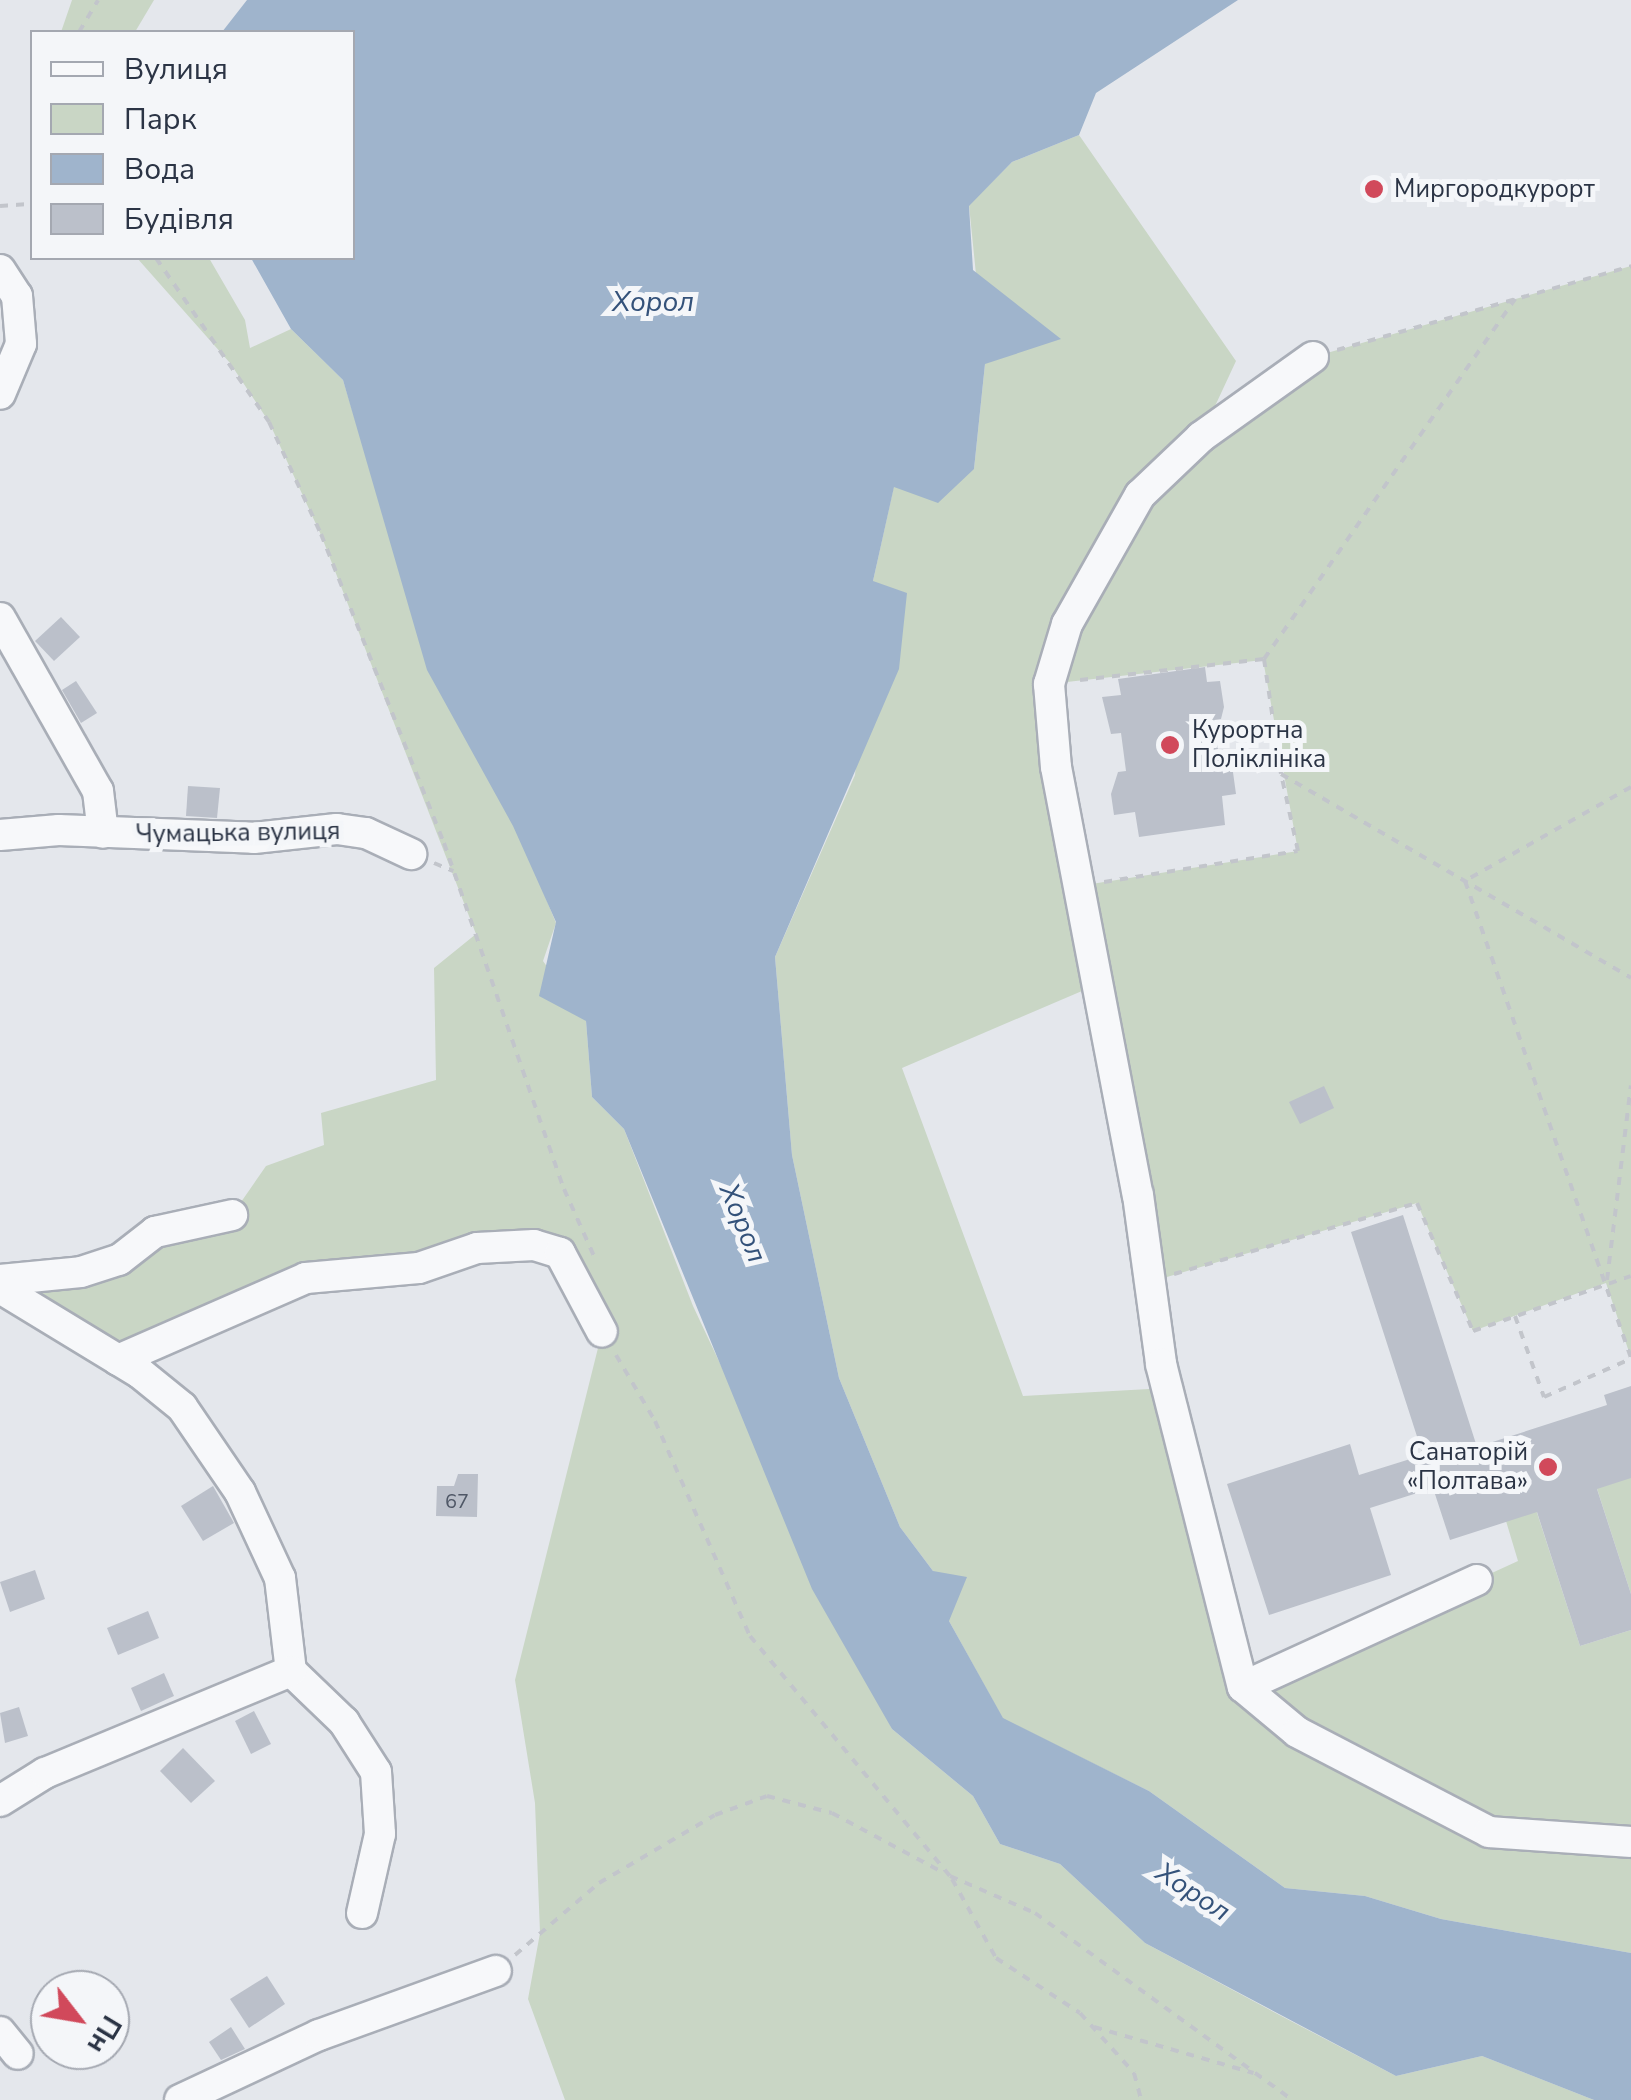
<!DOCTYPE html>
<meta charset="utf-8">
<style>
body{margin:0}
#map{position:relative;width:1631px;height:2100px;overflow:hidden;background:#e4e7ec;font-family:"Nunito Sans",sans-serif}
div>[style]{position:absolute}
.green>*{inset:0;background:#c9d6c5}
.water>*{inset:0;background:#9fb4cc}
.building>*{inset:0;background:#bbc0ca}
.path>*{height:4px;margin-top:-2px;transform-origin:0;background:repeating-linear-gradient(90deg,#c2c5cb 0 8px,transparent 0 16px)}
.roads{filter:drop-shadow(2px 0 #a9aeb7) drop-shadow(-2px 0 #a9aeb7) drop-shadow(0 2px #a9aeb7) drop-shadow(0 -2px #a9aeb7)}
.minor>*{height:30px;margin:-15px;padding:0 15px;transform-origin:15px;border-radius:15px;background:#f7f8fa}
.dots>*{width:28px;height:28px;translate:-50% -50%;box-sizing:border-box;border:5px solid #f4f6f9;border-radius:50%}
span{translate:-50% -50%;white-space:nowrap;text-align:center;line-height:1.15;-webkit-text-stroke:10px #f4f6f9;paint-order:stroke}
.number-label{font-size:20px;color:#4f5766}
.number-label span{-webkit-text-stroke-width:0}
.poi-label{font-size:25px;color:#2b3445}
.left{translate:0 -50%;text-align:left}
.right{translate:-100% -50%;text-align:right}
.street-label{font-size:25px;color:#2b3445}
.water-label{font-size:28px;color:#34527a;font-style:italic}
.legend{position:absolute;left:30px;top:30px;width:325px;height:230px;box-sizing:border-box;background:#f4f6f9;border:2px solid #a4a8b1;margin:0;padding:12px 18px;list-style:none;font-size:30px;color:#2b3445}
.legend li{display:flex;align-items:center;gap:20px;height:50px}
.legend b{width:50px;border:2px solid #a4a8b1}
.north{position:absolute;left:30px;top:1970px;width:100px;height:100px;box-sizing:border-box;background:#f4f6f9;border:2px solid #a4a8b1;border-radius:50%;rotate:121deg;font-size:28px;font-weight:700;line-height:40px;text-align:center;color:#2b3445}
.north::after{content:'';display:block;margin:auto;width:35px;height:45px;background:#d1495b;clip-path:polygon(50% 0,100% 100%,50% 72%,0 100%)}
</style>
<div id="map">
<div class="green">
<div style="clip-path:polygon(72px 0,154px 0,135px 32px,61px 32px)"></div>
<div style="clip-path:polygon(evenodd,1079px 135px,1236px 361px,1202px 434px,1313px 357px,1631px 266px,1631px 1358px,1606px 1283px,1473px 1331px,1417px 1203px,1150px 1282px,1096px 985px,902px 1068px,1023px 1396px,1167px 1388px,1243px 1687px,1518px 1561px,1500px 1501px,1530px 1491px,1580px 1646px,1631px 1630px,1631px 1953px,1441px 1919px,1365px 1896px,1285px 1888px,1149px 1791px,1003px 1719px,949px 1621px,933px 1571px,900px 1527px,839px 1378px,792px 1155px,775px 957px,855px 775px,873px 581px,894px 486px,974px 469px,985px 364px,969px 205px,1012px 162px,1079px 135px,1263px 660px,1298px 851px,1079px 886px,1049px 684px,1263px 660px)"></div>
<div style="clip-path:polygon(137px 258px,209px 258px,245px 320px,250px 348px,291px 329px,343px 380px,372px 475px,556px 923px,543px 961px,586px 1021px,592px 1097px,624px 1129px,693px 1306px,892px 1729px,973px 1796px,1000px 1844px,1060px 1864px,1145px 1943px,1287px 2019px,1396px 2076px,1482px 2056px,1594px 2100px,565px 2100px,528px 1999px,540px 1933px,535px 1803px,515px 1680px,602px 1332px,560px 1253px,306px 1278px,118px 1360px,0 1289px,232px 1215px,266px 1166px,324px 1145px,321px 1113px,436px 1080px,434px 968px,476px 934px,321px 535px,269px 422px,230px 363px)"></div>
<div style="clip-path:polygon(1591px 1470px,1631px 1478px,1631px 1594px)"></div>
</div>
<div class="water">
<div style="clip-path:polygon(247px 0,1238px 0,1096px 93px,1079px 135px,1012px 162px,969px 206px,973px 270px,1061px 339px,985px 364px,974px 469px,938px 503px,894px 487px,873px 581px,907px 593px,899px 669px,775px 957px,792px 1155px,839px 1378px,900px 1527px,933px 1571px,967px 1577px,949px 1621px,1003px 1718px,1149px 1791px,1285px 1888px,1365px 1896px,1441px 1919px,1631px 1953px,1631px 2100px,1594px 2100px,1482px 2056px,1396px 2076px,1145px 1943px,1060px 1864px,1000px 1844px,973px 1796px,892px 1729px,812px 1589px,624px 1129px,592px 1097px,586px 1021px,539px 996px,556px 922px,513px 826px,427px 670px,343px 380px,291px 329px,251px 258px,352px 258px,352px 32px,222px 32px)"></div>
</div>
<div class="building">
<div style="clip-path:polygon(61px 617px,80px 637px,54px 661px,35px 641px)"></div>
<div style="clip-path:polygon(1205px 667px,1207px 682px,1220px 681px,1224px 707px,1221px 719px,1214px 720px,1219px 757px,1232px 765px,1236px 794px,1222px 796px,1225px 825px,1139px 837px,1135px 812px,1114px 815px,1111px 794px,1118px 772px,1126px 771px,1121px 733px,1111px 734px,1102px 697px,1121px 695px,1118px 679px)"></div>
<div style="clip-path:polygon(76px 681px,97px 713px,81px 723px,62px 690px)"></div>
<div style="clip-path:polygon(188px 786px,220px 788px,217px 818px,186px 816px)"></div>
<div style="clip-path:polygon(1324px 1086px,1334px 1108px,1300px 1124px,1289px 1102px)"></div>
<div style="clip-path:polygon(1403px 1215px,1477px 1447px,1607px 1405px,1604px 1395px,1631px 1386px,1631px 1478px,1597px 1489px,1631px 1594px,1631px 1630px,1580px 1646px,1537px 1512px,1450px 1540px,1433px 1488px,1370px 1508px,1391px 1575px,1269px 1615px,1227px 1484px,1350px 1444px,1359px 1475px,1423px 1455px,1351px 1232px)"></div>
<div style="clip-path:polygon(458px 1474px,478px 1474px,477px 1517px,436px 1516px,437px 1486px,454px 1486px)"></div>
<div style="clip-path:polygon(213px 1486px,234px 1523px,203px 1541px,181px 1506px)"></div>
<div style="clip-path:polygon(35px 1570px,45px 1599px,10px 1612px,0 1582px)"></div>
<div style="clip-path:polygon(148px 1611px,159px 1638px,118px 1655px,107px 1628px)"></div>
<div style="clip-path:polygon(164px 1673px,174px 1696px,141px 1711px,131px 1688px)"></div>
<div style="clip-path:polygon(19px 1707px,28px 1736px,5px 1743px,0 1713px)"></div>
<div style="clip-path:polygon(254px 1711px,271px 1744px,251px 1754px,235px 1721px)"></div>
<div style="clip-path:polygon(183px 1748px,215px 1781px,191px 1803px,160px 1771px)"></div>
<div style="clip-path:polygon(267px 1976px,285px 2004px,249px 2028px,230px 1999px)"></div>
<div style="clip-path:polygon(231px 2027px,245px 2049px,221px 2060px,209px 2042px)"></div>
</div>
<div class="path">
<div style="left:79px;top:32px;width:37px;rotate:-59deg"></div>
<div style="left:0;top:206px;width:32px;rotate:-4deg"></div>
<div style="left:156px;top:258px;width:199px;rotate:55.4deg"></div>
<div style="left:269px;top:422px;width:123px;rotate:65.1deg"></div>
<div style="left:321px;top:534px;width:333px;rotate:68.3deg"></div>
<div style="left:444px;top:843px;width:366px;rotate:70.9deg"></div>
<div style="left:564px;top:1189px;width:73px;rotate:65.9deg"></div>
<div style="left:1337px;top:350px;width:306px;rotate:-15.9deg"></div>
<div style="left:1264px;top:659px;width:439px;rotate:-55.1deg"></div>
<div style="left:1080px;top:680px;width:185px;rotate:-6.5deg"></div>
<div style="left:1264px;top:659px;width:116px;rotate:81.6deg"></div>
<div style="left:1281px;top:774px;width:405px;rotate:30.2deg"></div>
<div style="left:1631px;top:787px;width:191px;rotate:150.5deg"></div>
<div style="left:1465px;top:881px;width:505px;rotate:70.81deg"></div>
<div style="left:434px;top:863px;width:21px;rotate:23deg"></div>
<div style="left:1104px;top:882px;width:196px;rotate:-9.1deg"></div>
<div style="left:1298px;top:851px;width:79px;rotate:-102.4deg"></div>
<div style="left:1174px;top:1274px;width:253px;rotate:-16.3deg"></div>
<div style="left:1417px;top:1203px;width:140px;rotate:66.4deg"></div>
<div style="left:1473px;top:1331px;width:167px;rotate:-19.2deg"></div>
<div style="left:1607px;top:1280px;width:196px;rotate:-83deg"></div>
<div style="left:1515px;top:1316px;width:86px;rotate:70.3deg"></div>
<div style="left:1544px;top:1397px;width:94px;rotate:-23.8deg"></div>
<div style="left:616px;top:1355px;width:77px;rotate:59.4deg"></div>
<div style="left:655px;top:1421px;width:235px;rotate:66.2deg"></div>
<div style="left:750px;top:1636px;width:312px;rotate:50.2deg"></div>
<div style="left:950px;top:1876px;width:93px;rotate:23.5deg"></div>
<div style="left:1035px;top:1913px;width:318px;rotate:36deg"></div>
<div style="left:952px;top:1879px;width:90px;rotate:60.9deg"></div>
<div style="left:996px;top:1958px;width:100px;rotate:33.2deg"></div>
<div style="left:1080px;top:2013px;width:81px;rotate:48deg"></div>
<div style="left:1134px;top:2073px;width:28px;rotate:75deg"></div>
<div style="left:515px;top:1955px;width:111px;rotate:-40.6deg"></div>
<div style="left:599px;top:1883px;width:134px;rotate:-30.4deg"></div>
<div style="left:715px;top:1815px;width:55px;rotate:-20.1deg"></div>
<div style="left:767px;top:1796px;width:67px;rotate:14.7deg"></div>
<div style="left:832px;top:1813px;width:127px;rotate:28.2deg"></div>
<div style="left:1094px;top:2027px;width:166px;rotate:16.1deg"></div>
</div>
<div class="roads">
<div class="minor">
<div style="left:0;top:270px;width:31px;rotate:57deg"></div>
<div style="left:17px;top:296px;width:48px;rotate:85.2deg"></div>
<div style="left:21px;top:344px;width:54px;rotate:112.8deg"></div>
<div style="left:1313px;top:357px;width:138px;rotate:144.5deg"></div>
<div style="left:1201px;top:437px;width:84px;rotate:136.4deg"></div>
<div style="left:1140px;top:495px;width:148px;rotate:119.5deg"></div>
<div style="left:1067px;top:624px;width:63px;rotate:106.7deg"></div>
<div style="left:1049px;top:684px;width:83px;rotate:85.2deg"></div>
<div style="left:1056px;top:767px;width:436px;rotate:79.2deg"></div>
<div style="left:1138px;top:1195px;width:171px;rotate:82.2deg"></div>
<div style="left:1161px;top:1364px;width:333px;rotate:75.8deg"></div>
<div style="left:1243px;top:1687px;width:70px;rotate:39.8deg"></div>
<div style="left:1297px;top:1732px;width:216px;rotate:27.5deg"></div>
<div style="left:1489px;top:1832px;width:142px;rotate:4deg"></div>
<div style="left:0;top:618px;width:199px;rotate:60.5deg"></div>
<div style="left:98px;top:791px;width:42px;rotate:83.2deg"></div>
<div style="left:0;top:835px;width:59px;rotate:-4.8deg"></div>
<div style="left:59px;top:830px;width:195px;rotate:2.3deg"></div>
<div style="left:254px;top:838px;width:83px;rotate:-6.2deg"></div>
<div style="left:337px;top:829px;width:29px;rotate:8deg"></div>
<div style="left:366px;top:833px;width:50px;rotate:25deg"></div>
<div style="left:0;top:1280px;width:81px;rotate:-5.6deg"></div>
<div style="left:81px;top:1272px;width:40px;rotate:-18deg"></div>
<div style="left:119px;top:1260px;width:46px;rotate:-37.9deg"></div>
<div style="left:155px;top:1232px;width:79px;rotate:-12.4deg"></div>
<div style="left:0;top:1288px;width:164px;rotate:31.3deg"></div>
<div style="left:140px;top:1373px;width:54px;rotate:39deg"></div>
<div style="left:182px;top:1407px;width:103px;rotate:55.7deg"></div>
<div style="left:240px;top:1492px;width:95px;rotate:65.1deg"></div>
<div style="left:280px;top:1578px;width:94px;rotate:83.3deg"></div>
<div style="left:291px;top:1671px;width:74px;rotate:43.9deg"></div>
<div style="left:344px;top:1722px;width:59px;rotate:57.4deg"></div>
<div style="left:376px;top:1772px;width:62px;rotate:86.3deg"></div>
<div style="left:380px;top:1834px;width:81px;rotate:102.8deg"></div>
<div style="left:118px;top:1360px;width:205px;rotate:-23.6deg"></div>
<div style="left:306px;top:1278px;width:113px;rotate:-5.1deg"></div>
<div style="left:419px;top:1268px;width:61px;rotate:-19deg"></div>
<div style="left:477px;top:1248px;width:57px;rotate:-3deg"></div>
<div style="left:534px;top:1245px;width:27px;rotate:17deg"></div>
<div style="left:560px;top:1253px;width:89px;rotate:62deg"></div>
<div style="left:1243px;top:1687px;width:257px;rotate:-24.6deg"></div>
<div style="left:0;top:1801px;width:53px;rotate:-31.9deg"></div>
<div style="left:45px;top:1773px;width:266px;rotate:-22.5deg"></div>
<div style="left:0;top:2032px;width:28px;rotate:51deg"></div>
<div style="left:180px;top:2100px;width:153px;rotate:-25.1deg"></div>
<div style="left:319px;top:2035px;width:188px;rotate:-19.9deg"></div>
</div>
</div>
<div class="dots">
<div style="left:1374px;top:189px;background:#d1495b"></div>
<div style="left:1170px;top:745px;background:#d1495b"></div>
<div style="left:1548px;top:1467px;background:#d1495b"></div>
</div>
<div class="number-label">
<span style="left:457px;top:1501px">67</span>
</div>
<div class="poi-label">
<span class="left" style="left:1394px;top:189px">Миргородкурорт</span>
<span class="left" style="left:1192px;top:745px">Курортна<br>Поліклініка</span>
<span class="right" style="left:1528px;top:1467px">Санаторій<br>«Полтава»</span>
</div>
<div class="street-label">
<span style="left:238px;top:833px;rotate:-1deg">Чумацька вулиця</span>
</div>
<div class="water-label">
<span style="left:653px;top:302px">Хорол</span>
<span style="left:743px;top:1223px;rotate:68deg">Хорол</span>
<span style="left:1193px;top:1892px;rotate:33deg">Хорол</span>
</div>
<ul class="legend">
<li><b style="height:12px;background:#f7f8fa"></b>Вулиця</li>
<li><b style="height:28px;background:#c9d6c5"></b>Парк</li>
<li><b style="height:28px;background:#9fb4cc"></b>Вода</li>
<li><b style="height:28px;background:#bbc0ca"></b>Будівля</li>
</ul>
<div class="north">Пн</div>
</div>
